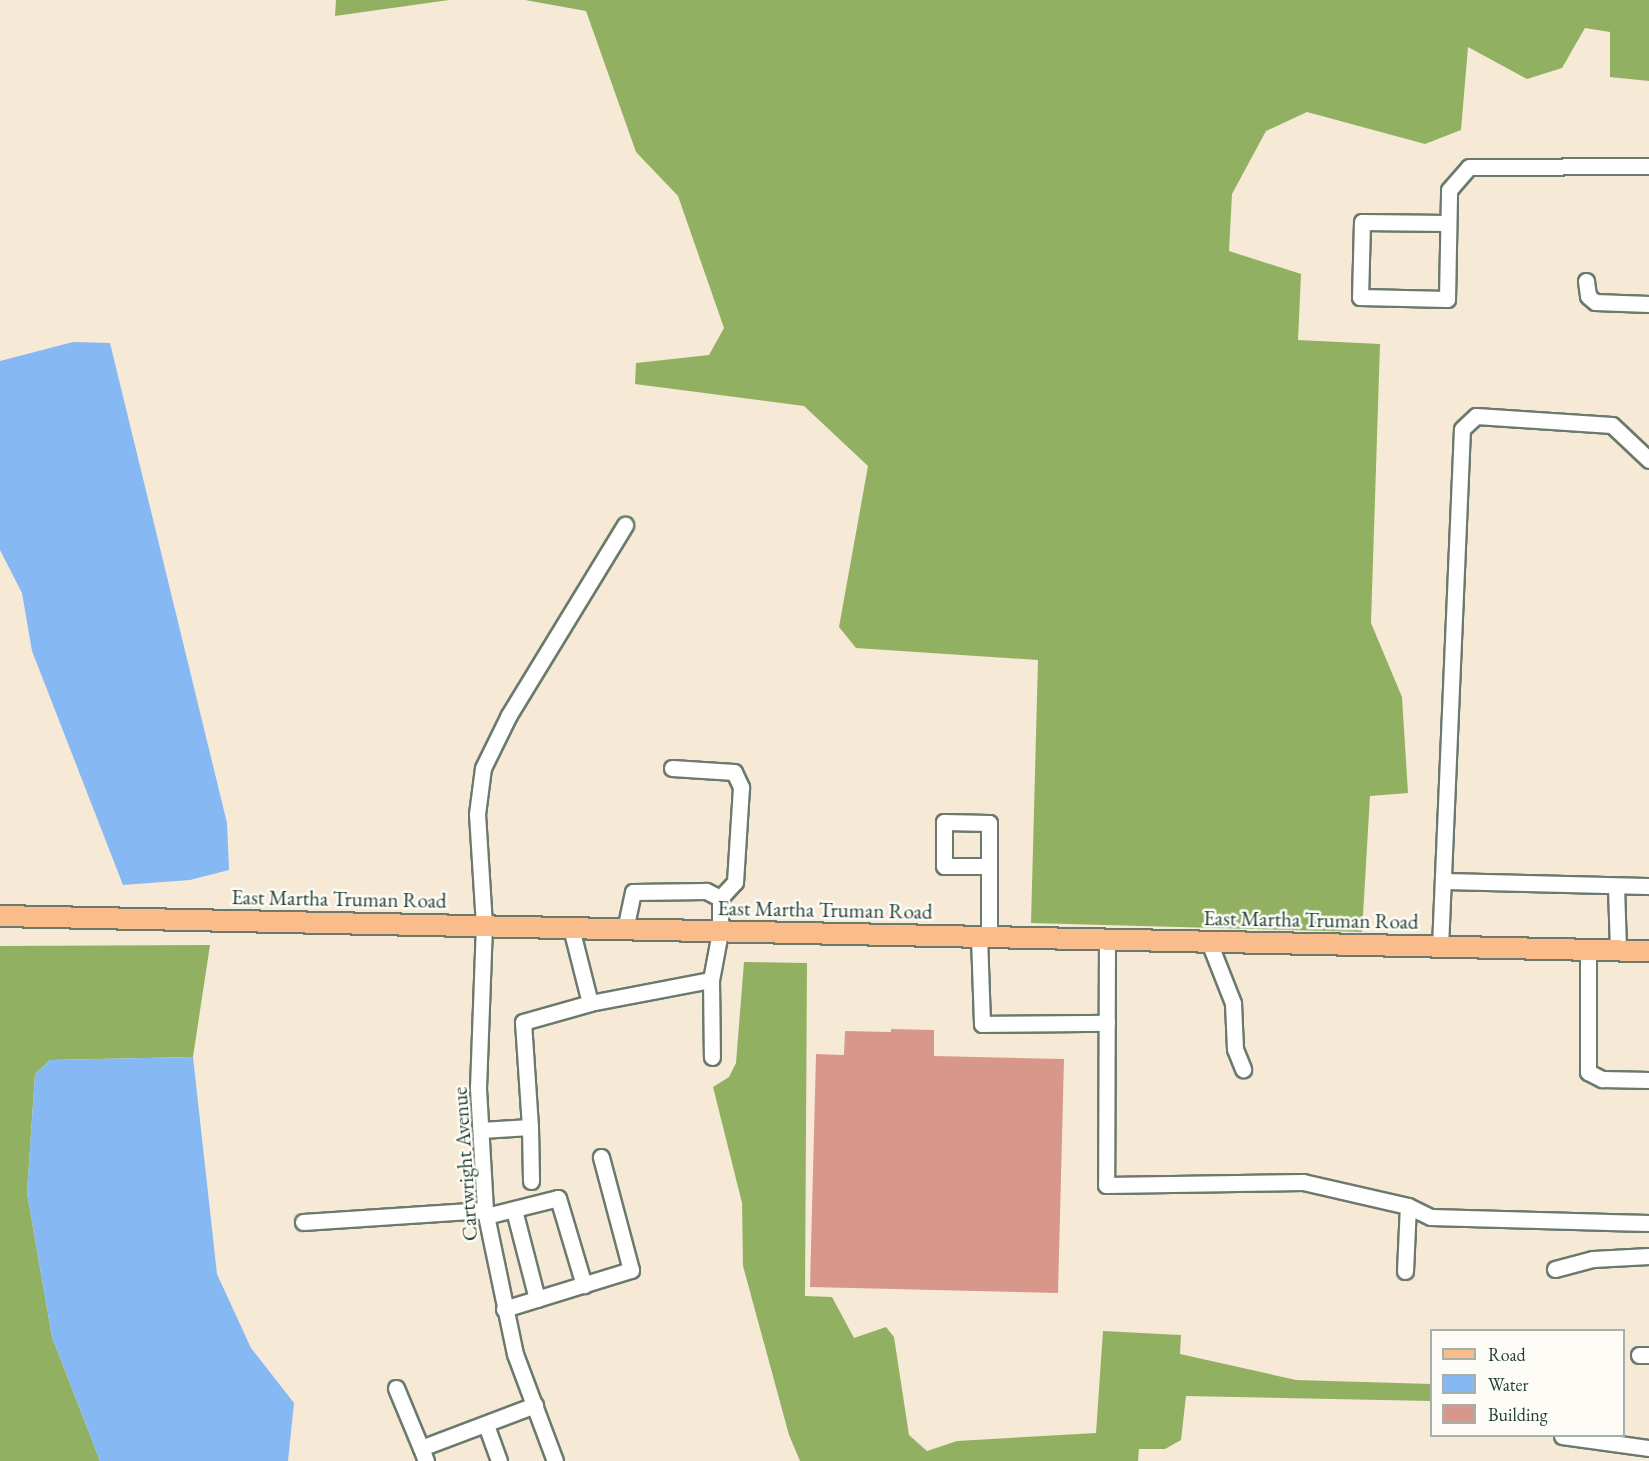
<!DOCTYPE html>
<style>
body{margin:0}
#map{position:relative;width:1649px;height:1461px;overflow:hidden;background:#f6ead6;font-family:"EB Garamond",serif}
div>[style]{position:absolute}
.forest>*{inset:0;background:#92b062}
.water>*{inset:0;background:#86b8f3}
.building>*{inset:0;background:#d8978b}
.roads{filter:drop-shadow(2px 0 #6a7a6d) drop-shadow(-2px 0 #6a7a6d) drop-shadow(0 2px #6a7a6d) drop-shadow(0 -2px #6a7a6d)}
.minor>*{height:15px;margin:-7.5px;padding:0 7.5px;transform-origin:7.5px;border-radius:7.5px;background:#fff}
.major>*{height:20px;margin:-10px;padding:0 10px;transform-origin:10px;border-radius:10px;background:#f9bc8a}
span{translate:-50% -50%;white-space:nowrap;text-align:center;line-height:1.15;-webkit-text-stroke:5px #fdfcf7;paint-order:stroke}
.street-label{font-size:21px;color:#1f3d34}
.legend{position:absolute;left:1430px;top:1329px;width:195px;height:108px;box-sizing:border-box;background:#fdfcf7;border:2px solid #a4b0a9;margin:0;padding:8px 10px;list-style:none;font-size:18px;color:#1f3d34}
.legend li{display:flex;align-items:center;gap:12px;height:30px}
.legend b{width:30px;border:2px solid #a4b0a9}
</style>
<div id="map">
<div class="forest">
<div style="clip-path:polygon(336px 0,449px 0,335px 16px)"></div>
<div style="clip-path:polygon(525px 0,1649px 0,1649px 81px,1610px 77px,1610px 32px,1585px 28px,1562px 68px,1527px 79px,1468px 47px,1461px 130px,1425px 144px,1307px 112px,1266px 131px,1232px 194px,1229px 251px,1301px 274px,1298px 340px,1380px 344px,1371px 623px,1402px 697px,1408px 793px,1370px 796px,1362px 932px,1031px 923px,1038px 660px,856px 648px,839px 627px,868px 466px,804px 406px,635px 384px,636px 363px,709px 355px,724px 328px,678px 196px,636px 152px,586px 11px)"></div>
<div style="clip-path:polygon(210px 945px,193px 1057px,50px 1060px,35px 1074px,27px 1193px,52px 1337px,100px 1461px,0 1461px,0 946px)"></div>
<div style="clip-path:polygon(744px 962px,807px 963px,805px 1296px,832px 1297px,854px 1338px,886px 1327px,894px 1337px,909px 1435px,927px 1451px,957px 1441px,1096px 1433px,1103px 1331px,1181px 1335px,1180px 1354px,1296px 1380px,1431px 1384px,1431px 1401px,1186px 1396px,1181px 1440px,1165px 1449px,1139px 1449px,1138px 1461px,800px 1461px,789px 1435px,743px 1266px,742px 1203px,713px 1087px,729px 1077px,736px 1063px)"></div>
</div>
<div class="water">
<div style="clip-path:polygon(73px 342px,110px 343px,227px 823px,229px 870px,190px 880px,123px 885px,32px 651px,22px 593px,0 550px,0 361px)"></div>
<div style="clip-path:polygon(193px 1057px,217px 1274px,251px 1348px,294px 1403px,288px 1461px,100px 1461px,52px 1337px,27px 1193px,35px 1074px,50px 1060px)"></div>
</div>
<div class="building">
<div style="clip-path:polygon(891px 1029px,934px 1030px,934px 1056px,1064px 1059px,1058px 1293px,810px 1287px,816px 1054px,844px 1055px,845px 1031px,891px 1032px)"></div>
</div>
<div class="roads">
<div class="minor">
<div style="left:1447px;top:223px;width:85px;rotate:-179.3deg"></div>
<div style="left:1362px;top:222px;width:75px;rotate:91.5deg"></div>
<div style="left:1360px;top:297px;width:87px;rotate:1.3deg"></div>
<div style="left:1447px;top:299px;width:109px;rotate:-88.9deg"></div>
<div style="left:1449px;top:190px;width:30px;rotate:-49deg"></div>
<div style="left:1469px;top:167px;width:180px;rotate:-0.3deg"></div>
<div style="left:1586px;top:281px;width:15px;rotate:82deg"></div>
<div style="left:1588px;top:296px;width:9px;rotate:41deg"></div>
<div style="left:1595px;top:302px;width:54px;rotate:2.1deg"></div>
<div style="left:672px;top:768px;width:62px;rotate:3.7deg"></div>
<div style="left:734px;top:772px;width:17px;rotate:65deg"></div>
<div style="left:741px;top:787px;width:95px;rotate:93.6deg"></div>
<div style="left:735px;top:882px;width:22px;rotate:133deg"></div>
<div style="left:1443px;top:881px;width:206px;rotate:1.4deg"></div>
<div style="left:1616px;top:886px;width:64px;rotate:88.2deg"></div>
<div style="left:979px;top:937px;width:87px;rotate:88deg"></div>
<div style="left:982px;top:1024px;width:125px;rotate:-0.5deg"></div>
<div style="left:989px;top:938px;width:115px;rotate:-90deg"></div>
<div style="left:989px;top:823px;width:45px;rotate:-178.7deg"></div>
<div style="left:944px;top:822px;width:44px;rotate:90deg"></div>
<div style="left:944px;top:866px;width:45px"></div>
<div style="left:1107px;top:940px;width:245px;rotate:90.2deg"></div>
<div style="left:1106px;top:1185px;width:197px;rotate:-0.9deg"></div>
<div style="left:1303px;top:1182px;width:108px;rotate:12.9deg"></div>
<div style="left:1408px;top:1206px;width:25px;rotate:26deg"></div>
<div style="left:1431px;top:1217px;width:218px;rotate:1.6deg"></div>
<div style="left:1209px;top:942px;width:66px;rotate:68.5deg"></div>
<div style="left:1233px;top:1003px;width:46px;rotate:87.5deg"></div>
<div style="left:1235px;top:1049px;width:22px;rotate:68deg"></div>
<div style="left:1440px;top:947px;width:518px;rotate:-87.57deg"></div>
<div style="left:1462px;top:429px;width:19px;rotate:-43deg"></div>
<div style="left:1476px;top:416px;width:136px;rotate:3.8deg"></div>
<div style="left:1612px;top:425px;width:51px;rotate:43.4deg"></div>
<div style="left:1588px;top:950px;width:122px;rotate:90deg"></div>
<div style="left:1588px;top:1072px;width:16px;rotate:27deg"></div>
<div style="left:1602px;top:1079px;width:47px;rotate:1.2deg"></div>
<div style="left:711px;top:980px;width:77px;rotate:89.3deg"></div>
<div style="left:590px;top:1003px;width:123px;rotate:-10.8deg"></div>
<div style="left:711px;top:980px;width:49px;rotate:-79.4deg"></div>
<div style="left:720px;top:932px;width:34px;rotate:-90deg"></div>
<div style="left:720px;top:898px;width:16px;rotate:-153deg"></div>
<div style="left:706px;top:891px;width:73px;rotate:179.2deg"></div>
<div style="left:633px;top:892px;width:38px;rotate:102deg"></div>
<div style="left:530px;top:1127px;width:54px;rotate:88.9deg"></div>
<div style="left:481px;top:1130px;width:49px;rotate:-3.5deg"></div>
<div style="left:530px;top:1127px;width:105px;rotate:-93.8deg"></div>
<div style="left:523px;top:1022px;width:70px;rotate:-15.8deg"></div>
<div style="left:590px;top:1003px;width:77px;rotate:-104.2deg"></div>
<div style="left:514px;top:1210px;width:92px;rotate:75.5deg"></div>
<div style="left:486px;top:1216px;width:74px;rotate:-14deg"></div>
<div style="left:558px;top:1198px;width:91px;rotate:73.4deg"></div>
<div style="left:303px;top:1222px;width:182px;rotate:-3.8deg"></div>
<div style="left:1555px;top:1269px;width:39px;rotate:-15deg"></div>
<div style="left:1593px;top:1259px;width:56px;rotate:-3.1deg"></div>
<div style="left:1405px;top:1271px;width:65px;rotate:-87.4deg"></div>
<div style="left:504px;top:1309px;width:133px;rotate:-17.1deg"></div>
<div style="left:631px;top:1270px;width:117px;rotate:-104.9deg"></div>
<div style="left:1639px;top:1355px;width:10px"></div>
<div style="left:396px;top:1388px;width:65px;rotate:67.4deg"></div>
<div style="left:486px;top:1425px;width:38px;rotate:70deg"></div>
<div style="left:1562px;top:1436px;width:88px;rotate:7.9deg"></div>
<div style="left:426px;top:1461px;width:14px;rotate:-111deg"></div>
<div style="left:421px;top:1448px;width:122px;rotate:-20.7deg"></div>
<div style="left:555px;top:1461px;width:114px;rotate:-110.5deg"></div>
<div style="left:515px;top:1354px;width:147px;rotate:-101.8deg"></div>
<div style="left:485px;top:1210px;width:122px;rotate:-93.3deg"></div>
<div style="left:478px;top:1088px;width:163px;rotate:-87.9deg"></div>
<div style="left:484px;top:925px;width:111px;rotate:-93.6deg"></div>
<div style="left:477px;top:814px;width:46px;rotate:-82.6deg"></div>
<div style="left:483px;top:768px;width:59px;rotate:-63.9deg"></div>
<div style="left:509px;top:715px;width:223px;rotate:-58.6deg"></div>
</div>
<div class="major">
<div style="left:0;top:916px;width:1649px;rotate:1.22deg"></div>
</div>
</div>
<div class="street-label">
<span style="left:339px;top:899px;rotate:1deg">East Martha Truman Road</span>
<span style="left:825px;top:910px;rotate:1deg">East Martha Truman Road</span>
<span style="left:1311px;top:920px;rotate:1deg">East Martha Truman Road</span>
<span style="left:465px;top:1164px;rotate:-94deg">Cartwright Avenue</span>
</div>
<ul class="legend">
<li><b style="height:8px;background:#f9bc8a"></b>Road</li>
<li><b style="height:16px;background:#86b8f3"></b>Water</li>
<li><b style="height:16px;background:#d8978b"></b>Building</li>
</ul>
</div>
